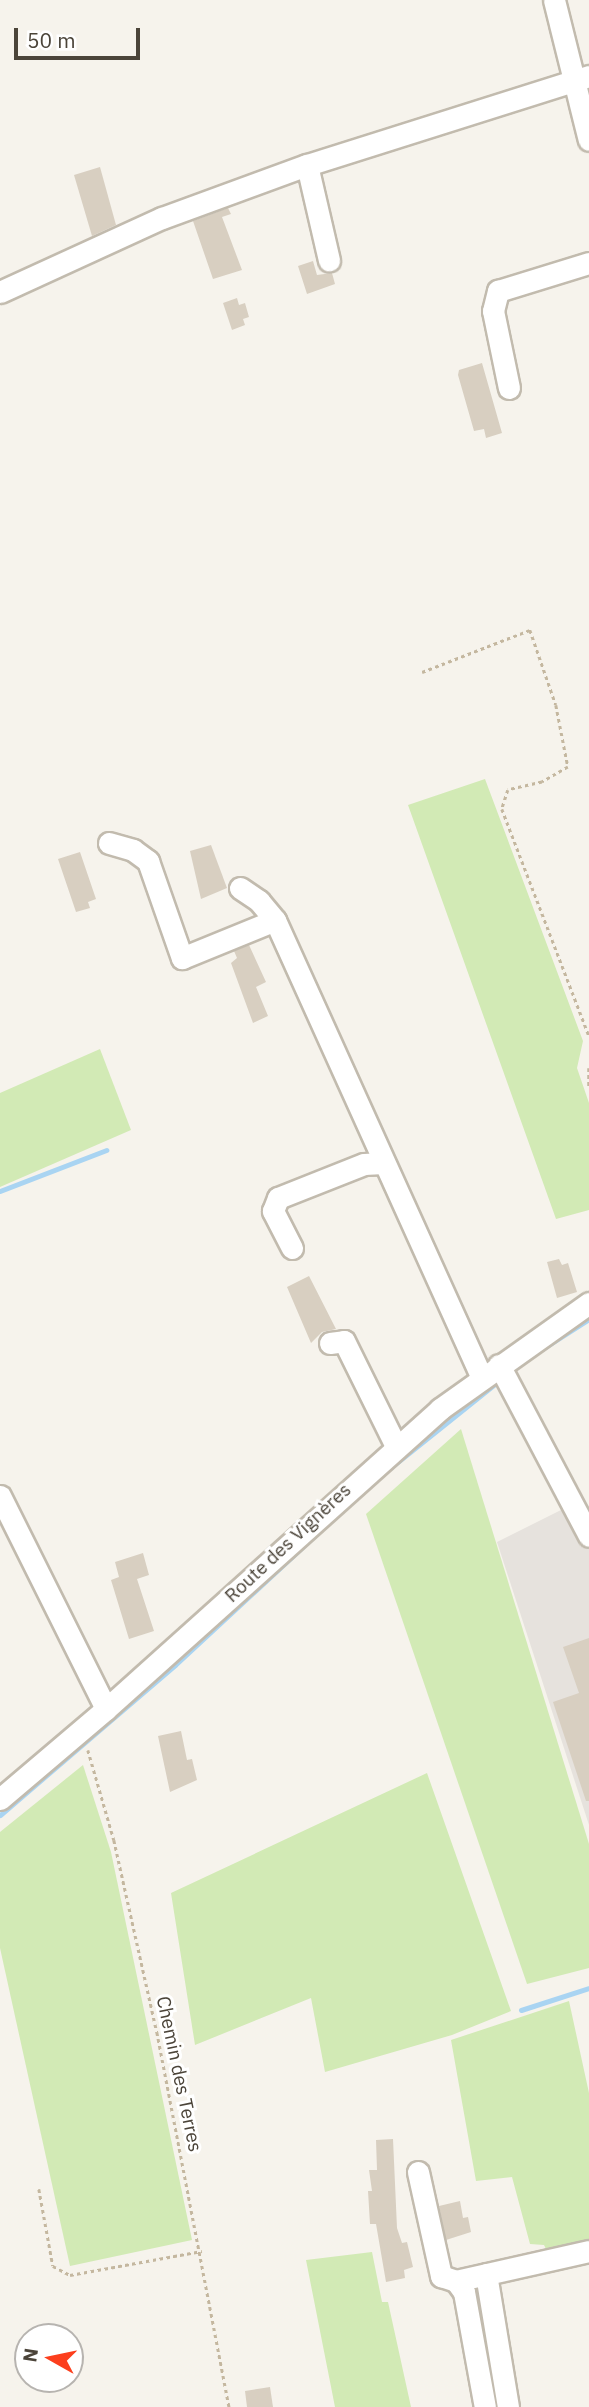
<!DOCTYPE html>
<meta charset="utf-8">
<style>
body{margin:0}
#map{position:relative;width:589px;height:2407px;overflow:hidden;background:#f6f3ec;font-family:"IBM Plex Sans",sans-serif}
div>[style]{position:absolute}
.industrial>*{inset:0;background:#e6e2dd}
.green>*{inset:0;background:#d2eab5}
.stream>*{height:5px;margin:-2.5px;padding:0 2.5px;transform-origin:2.5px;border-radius:2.5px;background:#a9d4f2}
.building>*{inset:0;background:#d8cfc1}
.path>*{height:2.5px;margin-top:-1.25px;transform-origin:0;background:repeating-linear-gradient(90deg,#c4b79f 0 3.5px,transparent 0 7px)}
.roads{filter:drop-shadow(2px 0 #c2bbae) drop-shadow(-2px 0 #c2bbae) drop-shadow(0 2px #c2bbae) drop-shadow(0 -2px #c2bbae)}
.minor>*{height:21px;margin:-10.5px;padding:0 10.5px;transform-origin:10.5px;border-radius:10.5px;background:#fff}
span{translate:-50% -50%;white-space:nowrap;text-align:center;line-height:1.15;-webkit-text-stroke:6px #fff;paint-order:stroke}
.street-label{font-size:19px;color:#4b4439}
.north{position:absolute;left:14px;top:2323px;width:70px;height:70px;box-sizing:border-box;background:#fff;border:2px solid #b7b4b0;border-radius:50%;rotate:279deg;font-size:19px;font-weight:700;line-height:28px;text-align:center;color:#4b4439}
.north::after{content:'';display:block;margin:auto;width:24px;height:32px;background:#fc3f1d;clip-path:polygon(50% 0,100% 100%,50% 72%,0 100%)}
.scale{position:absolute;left:14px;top:28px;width:126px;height:32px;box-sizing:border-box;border:4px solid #4b4439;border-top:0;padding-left:9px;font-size:21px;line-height:24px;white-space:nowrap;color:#4b4439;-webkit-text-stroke:5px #fff;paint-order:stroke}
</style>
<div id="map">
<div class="industrial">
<div style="clip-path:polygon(565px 1508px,589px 1550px,589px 1825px,497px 1542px)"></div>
</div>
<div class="green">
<div style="clip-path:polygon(485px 779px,583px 1041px,577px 1068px,589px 1103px,589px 1210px,556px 1219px,408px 805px)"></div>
<div style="clip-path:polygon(100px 1049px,131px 1130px,0 1187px,0 1093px)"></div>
<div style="clip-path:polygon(461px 1429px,589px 1844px,589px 1968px,527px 1984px,366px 1514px)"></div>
<div style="clip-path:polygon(83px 1765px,111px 1852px,192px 2240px,70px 2266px,0 1948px,0 1832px)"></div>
<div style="clip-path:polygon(427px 1773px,511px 2011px,452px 2035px,325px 2072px,311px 1998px,195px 2045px,171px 1893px)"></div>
<div style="clip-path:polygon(569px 2001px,589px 2093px,589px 2242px,547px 2251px,544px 2245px,530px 2244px,512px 2177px,476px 2181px,451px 2040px)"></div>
<div style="clip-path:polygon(372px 2252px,382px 2302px,388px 2302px,411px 2407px,335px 2407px,306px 2260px)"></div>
</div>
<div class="stream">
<div style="left:0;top:1191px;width:114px;rotate:-21.1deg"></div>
<div style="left:536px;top:1353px;width:63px;rotate:-32.7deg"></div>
<div style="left:390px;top:1468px;width:141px;rotate:-38.7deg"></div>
<div style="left:0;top:1815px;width:230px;rotate:-40.6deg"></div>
<div style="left:175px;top:1665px;width:202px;rotate:-42.8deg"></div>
<div style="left:521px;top:2010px;width:71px;rotate:-17.9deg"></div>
</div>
<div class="building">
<div style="clip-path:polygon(100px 167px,116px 225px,92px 236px,74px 175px)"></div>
<div style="clip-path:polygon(228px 208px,231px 214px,222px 217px,242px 270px,213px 279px,193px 221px)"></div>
<div style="clip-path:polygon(313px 261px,317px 275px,332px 273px,335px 284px,307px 294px,298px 266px)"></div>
<div style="clip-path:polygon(237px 298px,239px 305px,245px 303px,249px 317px,243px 319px,245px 325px,232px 330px,223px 303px)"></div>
<div style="clip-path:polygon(482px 363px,502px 433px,486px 438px,484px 429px,474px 431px,458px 375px,459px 370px)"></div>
<div style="clip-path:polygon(211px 845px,227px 888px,201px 899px,190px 851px)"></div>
<div style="clip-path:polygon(80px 852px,96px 899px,88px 902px,90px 908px,76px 912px,58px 859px)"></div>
<div style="clip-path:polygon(249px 945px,266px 982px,256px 987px,268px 1016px,253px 1023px,231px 963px,237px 958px,234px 951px)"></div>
<div style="clip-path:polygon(559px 1259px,562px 1265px,568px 1263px,577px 1292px,557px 1298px,547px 1262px)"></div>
<div style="clip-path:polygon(309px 1276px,336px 1329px,322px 1332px,311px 1343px,287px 1287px)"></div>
<div style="clip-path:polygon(143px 1553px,149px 1575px,137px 1579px,154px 1631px,129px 1639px,111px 1580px,119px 1577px,115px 1562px)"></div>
<div style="clip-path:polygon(589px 1638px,589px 1801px,586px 1801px,553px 1702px,579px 1693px,563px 1647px)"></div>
<div style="clip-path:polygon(181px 1731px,187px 1760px,192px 1759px,197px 1780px,170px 1792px,158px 1736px)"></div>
<div style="clip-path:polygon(393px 2139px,397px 2228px,402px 2243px,407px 2242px,413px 2267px,404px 2270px,405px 2278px,386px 2282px,376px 2224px,370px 2224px,368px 2191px,372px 2191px,369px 2170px,377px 2170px,376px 2140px)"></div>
<div style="clip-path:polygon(460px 2201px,463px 2218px,468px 2217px,471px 2232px,446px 2240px,439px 2206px)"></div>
<div style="clip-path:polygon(270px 2387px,273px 2407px,247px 2407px,245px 2391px)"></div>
</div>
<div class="path">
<div style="left:422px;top:672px;width:116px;rotate:-21.3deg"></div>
<div style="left:530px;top:630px;width:79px;rotate:70.9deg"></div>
<div style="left:556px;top:705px;width:63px;rotate:79deg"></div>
<div style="left:568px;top:767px;width:30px;rotate:150deg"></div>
<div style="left:542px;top:782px;width:35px;rotate:167deg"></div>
<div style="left:508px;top:790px;width:20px;rotate:108deg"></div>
<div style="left:502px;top:809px;width:243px;rotate:69deg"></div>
<div style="left:589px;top:1068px;width:19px;rotate:90deg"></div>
<div style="left:88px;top:1750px;width:94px;rotate:73.9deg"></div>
<div style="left:114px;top:1840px;width:197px;rotate:77.4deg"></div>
<div style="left:157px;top:2032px;width:382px;rotate:79.1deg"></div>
<div style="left:39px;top:2189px;width:78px;rotate:79.7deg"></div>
<div style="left:53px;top:2266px;width:19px;rotate:28deg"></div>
<div style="left:70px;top:2275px;width:134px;rotate:-10.3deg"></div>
</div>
<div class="roads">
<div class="minor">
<div style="left:554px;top:0;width:144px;rotate:76deg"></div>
<div style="left:307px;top:165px;width:98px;rotate:77deg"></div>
<div style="left:0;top:292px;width:178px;rotate:-24.6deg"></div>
<div style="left:162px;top:218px;width:154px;rotate:-20.1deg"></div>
<div style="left:307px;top:165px;width:296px;rotate:-17.5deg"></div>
<div style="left:509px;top:388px;width:79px;rotate:-101.7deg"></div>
<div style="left:493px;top:311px;width:21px;rotate:-76deg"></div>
<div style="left:498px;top:291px;width:95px;rotate:-17.1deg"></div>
<div style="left:109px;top:843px;width:25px;rotate:16deg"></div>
<div style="left:133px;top:850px;width:19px;rotate:36deg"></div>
<div style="left:148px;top:861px;width:103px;rotate:70.7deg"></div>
<div style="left:182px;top:958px;width:100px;rotate:-22.2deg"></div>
<div style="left:240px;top:888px;width:23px;rotate:34deg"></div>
<div style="left:259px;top:901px;width:25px;rotate:50deg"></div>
<div style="left:275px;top:920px;width:503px;rotate:65.68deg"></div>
<div style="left:292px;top:1248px;width:42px;rotate:-117.2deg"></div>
<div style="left:273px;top:1211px;width:14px;rotate:-69deg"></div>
<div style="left:278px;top:1198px;width:92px;rotate:-21.6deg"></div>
<div style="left:364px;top:1164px;width:19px;rotate:-3deg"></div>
<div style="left:330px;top:1343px;width:14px;rotate:-8deg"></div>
<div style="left:344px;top:1341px;width:117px;rotate:63.7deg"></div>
<div style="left:499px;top:1365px;width:193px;rotate:62.2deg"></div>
<div style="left:0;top:1496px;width:238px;rotate:63.5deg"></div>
<div style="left:0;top:1799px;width:139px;rotate:-40.3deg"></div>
<div style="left:106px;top:1709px;width:449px;rotate:-41.9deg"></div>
<div style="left:440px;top:1409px;width:183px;rotate:-35.4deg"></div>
<div style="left:418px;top:2172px;width:107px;rotate:77.5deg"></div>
<div style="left:441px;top:2276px;width:16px;rotate:18deg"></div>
<div style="left:456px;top:2281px;width:14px;rotate:54deg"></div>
<div style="left:464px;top:2292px;width:117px;rotate:79.7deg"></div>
<div style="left:486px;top:2274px;width:135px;rotate:80.6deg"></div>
<div style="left:456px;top:2281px;width:136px;rotate:-12.7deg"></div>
</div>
</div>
<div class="street-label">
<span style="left:288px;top:1543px;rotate:-43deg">Route des Vignères</span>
<span style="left:179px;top:2074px;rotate:78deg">Chemin des Terres</span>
</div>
<div class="north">N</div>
<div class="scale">50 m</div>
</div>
